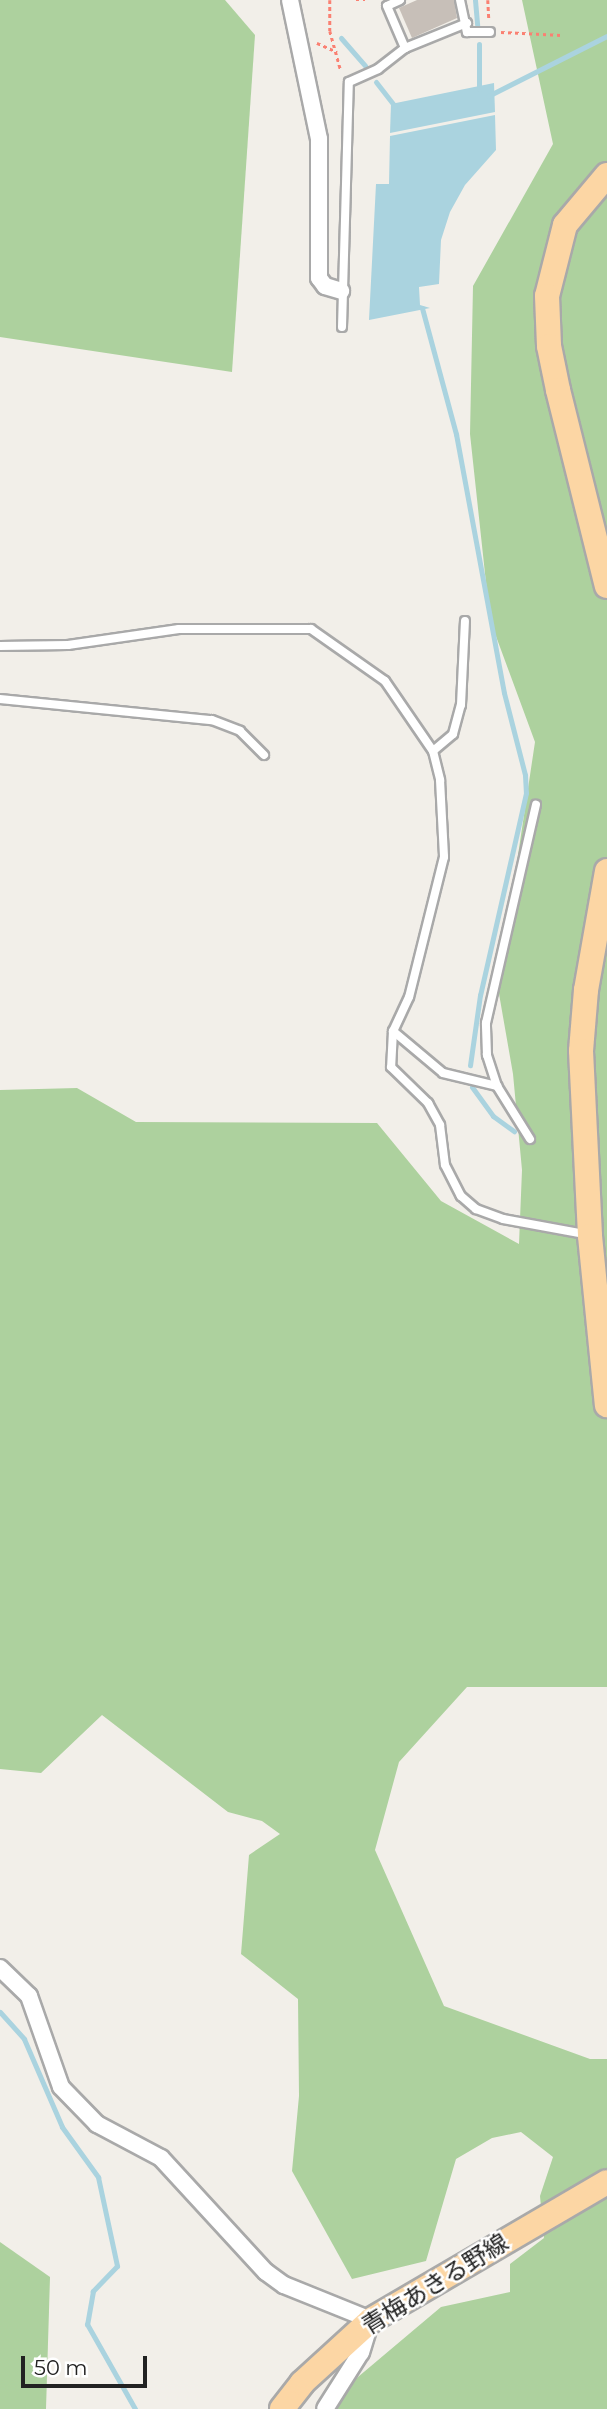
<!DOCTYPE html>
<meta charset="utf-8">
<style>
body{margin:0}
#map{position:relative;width:607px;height:2409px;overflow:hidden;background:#f2efe9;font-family:Montserrat,"Noto Sans JP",sans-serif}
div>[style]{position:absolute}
.forest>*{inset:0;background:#add19e}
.water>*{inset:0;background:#aad3df}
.stream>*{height:5px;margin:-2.5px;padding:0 2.5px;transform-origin:2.5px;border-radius:2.5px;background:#aad3df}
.building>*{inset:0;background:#c7bfb8}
.path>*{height:2.5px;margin-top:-1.25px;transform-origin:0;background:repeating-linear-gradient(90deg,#fa8072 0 3.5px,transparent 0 7px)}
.roads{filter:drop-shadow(2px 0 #a9a9a9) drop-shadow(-2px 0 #a9a9a9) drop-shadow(0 2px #a9a9a9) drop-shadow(0 -2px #a9a9a9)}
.service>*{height:8px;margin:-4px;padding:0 4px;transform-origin:4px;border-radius:4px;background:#fff}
.minor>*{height:16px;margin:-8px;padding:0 8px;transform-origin:8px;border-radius:8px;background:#fff}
.primary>*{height:24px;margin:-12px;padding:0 12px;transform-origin:12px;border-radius:12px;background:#fcd6a4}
span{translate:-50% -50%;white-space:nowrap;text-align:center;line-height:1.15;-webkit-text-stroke:5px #fff;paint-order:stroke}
.street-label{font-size:24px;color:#222}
.scale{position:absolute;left:21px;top:2356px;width:126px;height:32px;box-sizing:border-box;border:4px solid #222;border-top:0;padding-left:9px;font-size:21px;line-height:24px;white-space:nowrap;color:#222;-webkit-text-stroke:5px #fff;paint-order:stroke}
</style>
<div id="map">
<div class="forest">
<div style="clip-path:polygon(0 0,225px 0,255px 35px,232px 372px,0 337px)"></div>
<div style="clip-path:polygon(522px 0,607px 0,607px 1687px,467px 1687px,399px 1762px,375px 1850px,444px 2006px,590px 2059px,607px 2059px,607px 2409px,320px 2409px,441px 2307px,510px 2292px,510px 2264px,544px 2238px,540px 2196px,553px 2157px,521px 2132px,492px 2138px,456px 2159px,426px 2261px,352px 2279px,292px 2171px,299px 2096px,298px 1999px,241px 1954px,249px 1855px,280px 1834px,262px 1821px,228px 1812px,102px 1715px,41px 1773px,0 1769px,0 1090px,77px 1088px,136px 1122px,377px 1123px,441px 1201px,519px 1244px,522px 1170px,513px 1074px,498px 988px,535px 742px,490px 620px,470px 434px,473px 286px,553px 144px)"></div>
<div style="clip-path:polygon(0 2242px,50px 2277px,46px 2409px,0 2409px)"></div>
</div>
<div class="water">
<div style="clip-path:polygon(494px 83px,495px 112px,390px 133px,391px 104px)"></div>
<div style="clip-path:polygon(495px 115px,496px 150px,465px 185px,450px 212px,441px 240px,439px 284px,419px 287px,420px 305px,430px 308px,369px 320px,376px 184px,389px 184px,390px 136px)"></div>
</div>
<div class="stream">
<div style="left:475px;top:0;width:25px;rotate:85deg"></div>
<div style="left:341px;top:38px;width:37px;rotate:49deg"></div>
<div style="left:479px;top:44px;width:45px;rotate:90deg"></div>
<div style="left:376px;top:82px;width:31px;rotate:52deg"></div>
<div style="left:488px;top:96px;width:133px;rotate:-26.8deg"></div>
<div style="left:422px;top:308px;width:131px;rotate:74.9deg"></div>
<div style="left:456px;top:434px;width:263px;rotate:79.5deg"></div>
<div style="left:504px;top:693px;width:85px;rotate:75.6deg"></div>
<div style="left:525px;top:775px;width:18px;rotate:87deg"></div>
<div style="left:526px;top:793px;width:207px;rotate:102.8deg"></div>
<div style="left:480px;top:995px;width:71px;rotate:98.1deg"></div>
<div style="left:472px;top:1087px;width:36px;rotate:54deg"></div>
<div style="left:493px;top:1116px;width:26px;rotate:36deg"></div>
<div style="left:0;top:2012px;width:36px;rotate:48deg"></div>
<div style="left:24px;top:2039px;width:96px;rotate:66.6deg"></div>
<div style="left:62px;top:2127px;width:62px;rotate:54.2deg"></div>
<div style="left:98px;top:2177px;width:91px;rotate:77.9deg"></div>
<div style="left:117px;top:2266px;width:35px;rotate:134deg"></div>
<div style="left:93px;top:2291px;width:34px;rotate:100deg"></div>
<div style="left:87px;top:2324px;width:98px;rotate:60.5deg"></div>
</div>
<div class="building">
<div style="clip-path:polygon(417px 0,454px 0,457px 18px,412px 38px,399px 8px)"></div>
</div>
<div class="path">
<div style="left:330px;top:0;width:31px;rotate:90deg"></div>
<div style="left:330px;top:31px;width:41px;rotate:74.6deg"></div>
<div style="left:356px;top:0;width:9px"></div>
<div style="left:488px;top:0;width:18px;rotate:87deg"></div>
<div style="left:501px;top:32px;width:60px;rotate:2.9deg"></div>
<div style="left:317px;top:43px;width:22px;rotate:24deg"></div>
</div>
<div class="roads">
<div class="service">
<div style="left:400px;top:0;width:14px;rotate:155deg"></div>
<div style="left:387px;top:6px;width:46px;rotate:66.8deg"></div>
<div style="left:405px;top:48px;width:67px;rotate:-22deg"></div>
<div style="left:460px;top:0;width:33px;rotate:78deg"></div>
<div style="left:467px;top:32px;width:23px"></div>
<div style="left:342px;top:327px;width:245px;rotate:-88.4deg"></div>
<div style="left:349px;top:82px;width:32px;rotate:-24deg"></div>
<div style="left:378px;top:69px;width:34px;rotate:-38deg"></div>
<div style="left:0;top:646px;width:68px;rotate:-0.8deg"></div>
<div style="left:68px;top:645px;width:112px;rotate:-8.2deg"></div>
<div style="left:179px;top:629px;width:132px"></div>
<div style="left:311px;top:629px;width:90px;rotate:35.1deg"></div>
<div style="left:385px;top:681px;width:85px;rotate:55.6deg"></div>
<div style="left:433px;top:751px;width:30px;rotate:76deg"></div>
<div style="left:440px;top:780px;width:77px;rotate:87deg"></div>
<div style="left:444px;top:857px;width:144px;rotate:104deg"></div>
<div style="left:409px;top:997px;width:38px;rotate:115deg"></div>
<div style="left:393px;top:1031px;width:36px;rotate:93deg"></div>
<div style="left:391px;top:1067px;width:52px;rotate:44.2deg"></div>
<div style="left:428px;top:1103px;width:25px;rotate:61deg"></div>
<div style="left:440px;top:1125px;width:40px;rotate:82.9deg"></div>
<div style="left:445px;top:1165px;width:35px;rotate:63deg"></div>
<div style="left:461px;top:1196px;width:20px;rotate:41deg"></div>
<div style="left:476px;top:1209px;width:29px;rotate:20deg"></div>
<div style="left:503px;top:1219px;width:83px;rotate:10.4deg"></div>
<div style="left:0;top:699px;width:213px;rotate:5.7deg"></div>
<div style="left:212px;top:720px;width:30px;rotate:21deg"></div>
<div style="left:240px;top:731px;width:34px;rotate:45deg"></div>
<div style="left:433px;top:751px;width:26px;rotate:-40deg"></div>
<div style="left:453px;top:734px;width:30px;rotate:-75deg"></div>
<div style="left:461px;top:705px;width:84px;rotate:-87.3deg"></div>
<div style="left:393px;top:1031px;width:65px;rotate:40deg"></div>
<div style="left:443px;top:1073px;width:56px;rotate:13.5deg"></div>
<div style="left:530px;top:1139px;width:62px;rotate:-121.9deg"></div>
<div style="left:497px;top:1086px;width:33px;rotate:-108deg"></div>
<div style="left:487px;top:1055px;width:32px;rotate:-92deg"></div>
<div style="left:486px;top:1023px;width:224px;rotate:-77.1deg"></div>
</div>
<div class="minor">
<div style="left:290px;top:0;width:142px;rotate:78.2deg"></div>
<div style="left:319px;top:139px;width:139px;rotate:90deg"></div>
<div style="left:319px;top:278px;width:10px;rotate:53deg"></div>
<div style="left:325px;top:286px;width:17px;rotate:17deg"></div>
<div style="left:0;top:1968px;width:40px;rotate:44deg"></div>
<div style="left:29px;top:1996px;width:96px;rotate:70.6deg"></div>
<div style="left:61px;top:2087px;width:52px;rotate:45.8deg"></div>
<div style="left:97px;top:2124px;width:72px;rotate:28deg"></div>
<div style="left:161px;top:2158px;width:155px;rotate:47.4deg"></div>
<div style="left:266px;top:2272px;width:22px;rotate:36deg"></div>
<div style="left:284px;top:2285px;width:94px;rotate:21.9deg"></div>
<div style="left:371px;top:2320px;width:34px;rotate:107deg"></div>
<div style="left:361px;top:2352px;width:67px;rotate:122.3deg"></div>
</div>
<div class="primary">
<div style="left:607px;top:175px;width:65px;rotate:130deg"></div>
<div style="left:565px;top:225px;width:73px;rotate:104.2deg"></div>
<div style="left:547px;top:296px;width:50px;rotate:87.7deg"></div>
<div style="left:549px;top:346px;width:45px;rotate:78.4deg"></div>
<div style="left:558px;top:390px;width:202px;rotate:76deg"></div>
<div style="left:607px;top:871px;width:121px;rotate:100deg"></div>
<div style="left:586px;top:990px;width:61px;rotate:94.7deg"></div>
<div style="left:581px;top:1051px;width:185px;rotate:87.2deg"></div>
<div style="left:590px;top:1236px;width:170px;rotate:84.3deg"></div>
<div style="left:282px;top:2409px;width:33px;rotate:-52deg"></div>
<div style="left:302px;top:2383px;width:93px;rotate:-42.4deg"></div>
<div style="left:371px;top:2320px;width:273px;rotate:-30.3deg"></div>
</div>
</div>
<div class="street-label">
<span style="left:435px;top:2284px;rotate:-32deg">青梅あきる野線</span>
</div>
<div class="scale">50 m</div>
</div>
